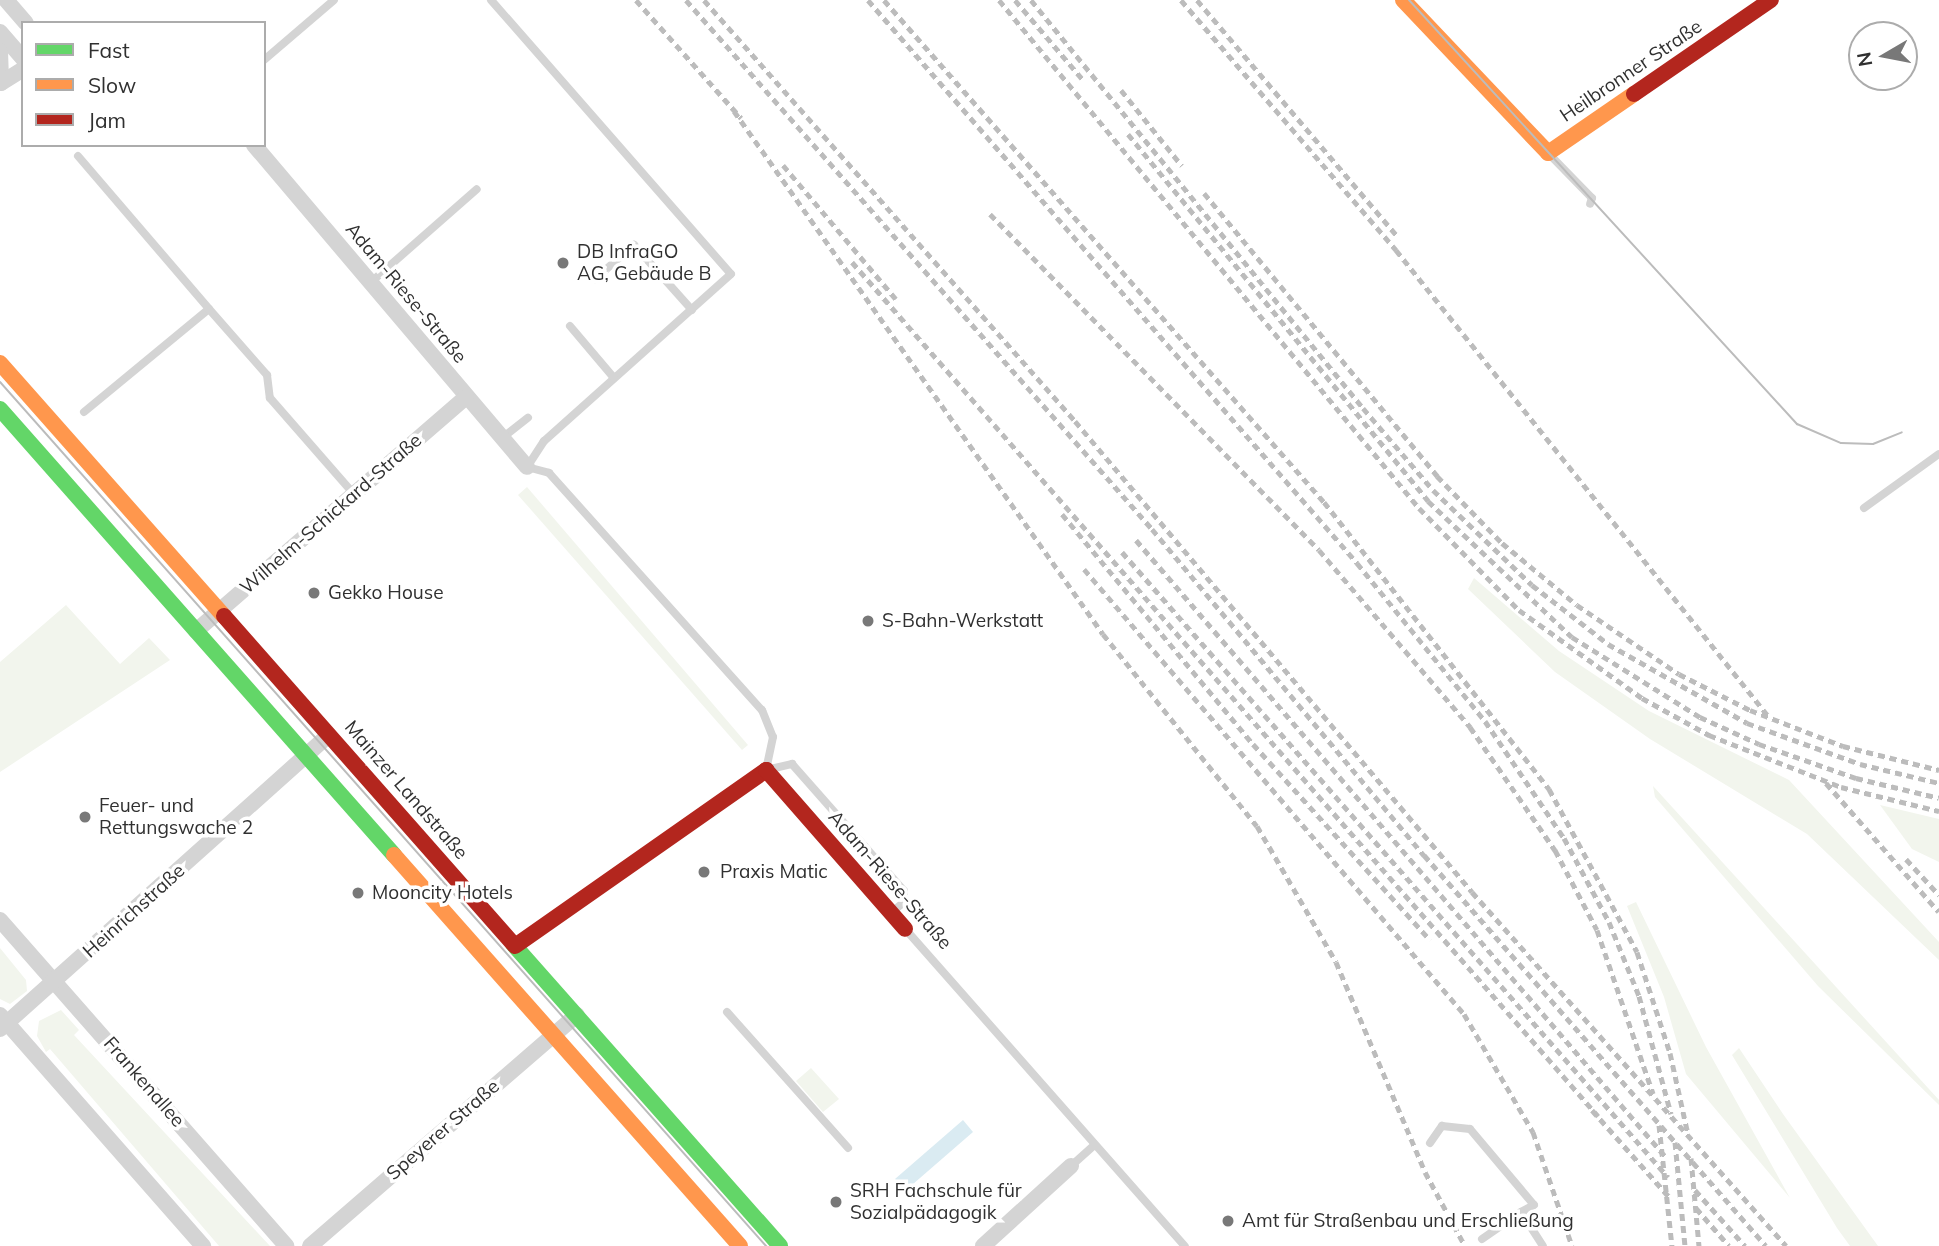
<!DOCTYPE html>
<meta charset="utf-8">
<style>
body{margin:0}
#map{position:relative;width:1939px;height:1246px;overflow:hidden;background:#fff;font-family:Mulish,sans-serif}
div>[style]{position:absolute}
.green>*{inset:0;background:#f2f5ed}
.water>*{inset:0;background:#daebf2}
.lane>*{height:8px;margin:-4px;padding:0 4px;transform-origin:4px;border-radius:4px;background:#d4d4d4}
.street>*{height:16px;margin:-8px;padding:0 8px;transform-origin:8px;border-radius:8px;background:#d4d4d4}
.fast>*{height:16px;margin:-8px;padding:0 8px;transform-origin:8px;border-radius:8px;background:#63d668}
.slow>*{height:16px;margin:-8px;padding:0 8px;transform-origin:8px;border-radius:8px;background:#ff974d}
.jam>*{height:16px;margin:-8px;padding:0 8px;transform-origin:8px;border-radius:8px;background:#b3261e}
.tram>*{height:2px;margin:-1px;padding:0 1px;transform-origin:1px;border-radius:1px;background:#bcbcbc}
.rail>*{height:5px;margin-top:-2.5px;transform-origin:0;background:repeating-linear-gradient(90deg,#bcbcbc 0 7px,transparent 0 12px)}
.dots>*{width:19px;height:19px;translate:-50% -50%;box-sizing:border-box;border:4px solid #fff;border-radius:50%}
span{translate:-50% -50%;white-space:nowrap;text-align:center;line-height:1.15;-webkit-text-stroke:7px #fff;paint-order:stroke}
.street-label{font-size:19px;color:#303030}
.poi-label{font-size:19px;color:#303030}
.left{translate:0 -50%;text-align:left}
.legend{position:absolute;left:21px;top:21px;width:245px;height:126px;box-sizing:border-box;background:#fff;border:2px solid #acacac;margin:0;padding:9px 12px;list-style:none;font-size:21px;color:#303030}
.legend li{display:flex;align-items:center;gap:14px;height:35px}
.legend b{width:35px;border:2px solid #acacac}
.north{position:absolute;left:1848px;top:21px;width:70px;height:70px;box-sizing:border-box;background:#fff;border:2px solid #acacac;border-radius:50%;rotate:260deg;font-size:19px;font-weight:700;line-height:28px;text-align:center;color:#303030}
.north::after{content:'';display:block;margin:auto;width:24px;height:32px;background:#787878;clip-path:polygon(50% 0,100% 100%,50% 72%,0 100%)}
</style>
<div id="map">
<div class="green">
<div style="clip-path:polygon(527px 487px,748px 745px,742px 750px,518px 495px)"></div>
<div style="clip-path:polygon(1474px 578px,1559px 651px,1649px 711px,1789px 780px,1939px 942px,1939px 960px,1807px 834px,1650px 739px,1555px 672px,1468px 589px)"></div>
<div style="clip-path:polygon(66px 605px,120px 664px,149px 638px,170px 660px,0 772px,0 662px)"></div>
<div style="clip-path:polygon(1653px 786px,1939px 1100px,1939px 1105px,1818px 986px,1655px 797px)"></div>
<div style="clip-path:polygon(1880px 805px,1939px 819px,1939px 862px,1912px 849px)"></div>
<div style="clip-path:polygon(1636px 902px,1706px 1047px,1790px 1198px,1686px 1074px,1664px 997px,1627px 906px)"></div>
<div style="clip-path:polygon(0 948px,26px 980px,27px 991px,10px 1004px,0 999px)"></div>
<div style="clip-path:polygon(61px 1010px,79px 1030px,74px 1035px,270px 1246px,219px 1246px,50px 1049px,46px 1052px,37px 1036px,39px 1021px)"></div>
<div style="clip-path:polygon(1739px 1048px,1783px 1114px,1878px 1246px,1850px 1246px,1837px 1228px,1732px 1055px)"></div>
<div style="clip-path:polygon(811px 1068px,839px 1099px,823px 1112px,796px 1081px)"></div>
</div>
<div class="water">
<div style="clip-path:polygon(963px 1120px,973px 1132px,905px 1191px,895px 1179px)"></div>
</div>
<div class="lane">
<div style="left:491px;top:0;width:364px;rotate:48.8deg"></div>
<div style="left:731px;top:274px;width:251px;rotate:138.2deg"></div>
<div style="left:544px;top:441px;width:31px;rotate:123deg"></div>
<div style="left:527px;top:467px;width:23px;rotate:15deg"></div>
<div style="left:549px;top:473px;width:319px;rotate:48.1deg"></div>
<div style="left:762px;top:710px;width:29px;rotate:68deg"></div>
<div style="left:773px;top:737px;width:34px;rotate:102deg"></div>
<div style="left:766px;top:770px;width:27px;rotate:-13deg"></div>
<div style="left:792px;top:764px;width:169px;rotate:48.6deg"></div>
<div style="left:904px;top:891px;width:11px;rotate:90deg"></div>
<div style="left:904px;top:902px;width:17px;rotate:140deg"></div>
<div style="left:264px;top:60px;width:92px;rotate:-40.6deg"></div>
<div style="left:1550px;top:155px;width:60px;rotate:45.7deg"></div>
<div style="left:1592px;top:198px;width:6px;rotate:108deg"></div>
<div style="left:78px;top:156px;width:201px;rotate:49.4deg"></div>
<div style="left:595px;top:279px;width:52px;rotate:-41.1deg"></div>
<div style="left:634px;top:245px;width:87px;rotate:48.3deg"></div>
<div style="left:370px;top:283px;width:142px;rotate:-41.3deg"></div>
<div style="left:570px;top:326px;width:68px;rotate:49.8deg"></div>
<div style="left:84px;top:412px;width:162px;rotate:-39.5deg"></div>
<div style="left:209px;top:309px;width:88px;rotate:48.7deg"></div>
<div style="left:267px;top:375px;width:23px;rotate:83deg"></div>
<div style="left:270px;top:398px;width:126px;rotate:48.9deg"></div>
<div style="left:502px;top:438px;width:33px;rotate:-38deg"></div>
<div style="left:1864px;top:508px;width:92px;rotate:-35.8deg"></div>
<div style="left:907px;top:931px;width:420px;rotate:48.6deg"></div>
<div style="left:727px;top:1012px;width:182px;rotate:48.3deg"></div>
<div style="left:1430px;top:1143px;width:21px;rotate:-55deg"></div>
<div style="left:1442px;top:1126px;width:28px;rotate:6deg"></div>
<div style="left:1470px;top:1129px;width:99px;rotate:49.9deg"></div>
<div style="left:1534px;top:1205px;width:15px;rotate:152deg"></div>
<div style="left:1071px;top:1166px;width:30px;rotate:-42deg"></div>
<div style="left:1482px;top:1239px;width:47px;rotate:-34.7deg"></div>
<div style="left:1521px;top:1212px;width:40px;rotate:57.1deg"></div>
</div>
<div class="street">
<div style="left:6px;top:0;width:30px;rotate:49deg"></div>
<div style="left:0;top:32px;width:35px;rotate:49deg"></div>
<div style="left:0;top:51px;width:32px;rotate:88deg"></div>
<div style="left:1px;top:83px;width:26px;rotate:-32deg"></div>
<div style="left:254px;top:145px;width:422px;rotate:49.7deg"></div>
<div style="left:196px;top:631px;width:357px;rotate:-40.9deg"></div>
<div style="left:0;top:920px;width:434px;rotate:48.7deg"></div>
<div style="left:0;top:1015px;width:308px;rotate:48.7deg"></div>
<div style="left:0;top:1029px;width:441px;rotate:-41.8deg"></div>
<div style="left:310px;top:1246px;width:353px;rotate:-40.9deg"></div>
<div style="left:983px;top:1246px;width:119px;rotate:-42.3deg"></div>
</div>
<div class="fast">
<div style="left:0;top:409px;width:595px;rotate:48.54deg"></div>
<div style="left:513px;top:944px;width:403px;rotate:48.5deg"></div>
</div>
<div class="slow">
<div style="left:1403px;top:0;width:211px;rotate:46.5deg"></div>
<div style="left:1548px;top:153px;width:104px;rotate:-34.5deg"></div>
<div style="left:0;top:363px;width:338px;rotate:48.5deg"></div>
<div style="left:394px;top:855px;width:522px;rotate:48.49deg"></div>
</div>
<div class="jam">
<div style="left:1634px;top:94px;width:166px;rotate:-34.5deg"></div>
<div style="left:224px;top:616px;width:437px;rotate:48.6deg"></div>
<div style="left:515px;top:946px;width:307px;rotate:-35deg"></div>
<div style="left:766px;top:770px;width:211px;rotate:48.8deg"></div>
</div>
<div class="tram">
<div style="left:1409px;top:0;width:575px;rotate:47.54deg"></div>
<div style="left:1797px;top:424px;width:48px;rotate:23.4deg"></div>
<div style="left:1841px;top:443px;width:32px;rotate:2deg"></div>
<div style="left:1873px;top:444px;width:31px;rotate:-22deg"></div>
<div style="left:0;top:382px;width:1155px;rotate:48.44deg"></div>
</div>
<div class="rail">
<div style="left:636px;top:0;width:158px;rotate:48.3deg"></div>
<div style="left:686px;top:0;width:705px;rotate:48.62deg"></div>
<div style="left:1152px;top:529px;width:425px;rotate:50.2deg"></div>
<div style="left:1424px;top:855px;width:519px;rotate:48.82deg"></div>
<div style="left:704px;top:0;width:561px;rotate:48.61deg"></div>
<div style="left:1075px;top:421px;width:616px;rotate:49.87deg"></div>
<div style="left:1472px;top:892px;width:473px;rotate:48.4deg"></div>
<div style="left:868px;top:0;width:746px;rotate:49.02deg"></div>
<div style="left:1357px;top:563px;width:203px;rotate:51deg"></div>
<div style="left:1485px;top:721px;width:141px;rotate:56deg"></div>
<div style="left:1564px;top:838px;width:95px;rotate:61.8deg"></div>
<div style="left:1609px;top:922px;width:80px;rotate:67.9deg"></div>
<div style="left:1639px;top:996px;width:122px;rotate:74.8deg"></div>
<div style="left:884px;top:0;width:668px;rotate:48.77deg"></div>
<div style="left:1324px;top:502px;width:365px;rotate:51.9deg"></div>
<div style="left:1549px;top:789px;width:185px;rotate:61.6deg"></div>
<div style="left:1637px;top:952px;width:106px;rotate:71.9deg"></div>
<div style="left:1670px;top:1053px;width:83px;rotate:77.5deg"></div>
<div style="left:999px;top:0;width:659px;rotate:50.42deg"></div>
<div style="left:1419px;top:508px;width:143px;rotate:45.6deg"></div>
<div style="left:1519px;top:610px;width:151px;rotate:35.6deg"></div>
<div style="left:1642px;top:698px;width:77px;rotate:28.9deg"></div>
<div style="left:1709px;top:735px;width:142px;rotate:21.5deg"></div>
<div style="left:1841px;top:787px;width:101px;rotate:13.8deg"></div>
<div style="left:1015px;top:0;width:105px;rotate:49.6deg"></div>
<div style="left:1031px;top:0;width:526px;rotate:50.86deg"></div>
<div style="left:1363px;top:408px;width:108px;rotate:49.5deg"></div>
<div style="left:1433px;top:490px;width:137px;rotate:43.8deg"></div>
<div style="left:1532px;top:585px;width:96px;rotate:37.8deg"></div>
<div style="left:1608px;top:644px;width:160px;rotate:29.6deg"></div>
<div style="left:1747px;top:723px;width:120px;rotate:19.9deg"></div>
<div style="left:1860px;top:764px;width:81px;rotate:13.5deg"></div>
<div style="left:1181px;top:0;width:330px;rotate:49.3deg"></div>
<div style="left:1396px;top:250px;width:598px;rotate:51.39deg"></div>
<div style="left:1197px;top:0;width:309px;rotate:49.7deg"></div>
<div style="left:1121px;top:90px;width:97px;rotate:51.2deg"></div>
<div style="left:734px;top:111px;width:640px;rotate:54.8deg"></div>
<div style="left:1103px;top:634px;width:246px;rotate:51.3deg"></div>
<div style="left:1257px;top:826px;width:157px;rotate:59.8deg"></div>
<div style="left:1336px;top:962px;width:228px;rotate:67deg"></div>
<div style="left:1425px;top:1172px;width:84px;rotate:61.6deg"></div>
<div style="left:1128px;top:134px;width:474px;rotate:50.7deg"></div>
<div style="left:1428px;top:501px;width:198px;rotate:43.4deg"></div>
<div style="left:1572px;top:637px;width:151px;rotate:32deg"></div>
<div style="left:1700px;top:717px;width:65px;rotate:24.6deg"></div>
<div style="left:1759px;top:744px;width:103px;rotate:19.3deg"></div>
<div style="left:1856px;top:778px;width:85px;rotate:13.5deg"></div>
<div style="left:783px;top:165px;width:175px;rotate:49.9deg"></div>
<div style="left:1204px;top:193px;width:367px;rotate:50.5deg"></div>
<div style="left:1437px;top:476px;width:93px;rotate:45.9deg"></div>
<div style="left:1502px;top:543px;width:97px;rotate:39.6deg"></div>
<div style="left:1577px;top:605px;width:123px;rotate:34.1deg"></div>
<div style="left:1679px;top:674px;width:80px;rotate:26.9deg"></div>
<div style="left:1750px;top:710px;width:100px;rotate:21.2deg"></div>
<div style="left:1843px;top:746px;width:99px;rotate:14deg"></div>
<div style="left:990px;top:214px;width:470px;rotate:45.6deg"></div>
<div style="left:1319px;top:550px;width:233px;rotate:49.5deg"></div>
<div style="left:1470px;top:727px;width:150px;rotate:55.4deg"></div>
<div style="left:1555px;top:850px;width:90px;rotate:62.3deg"></div>
<div style="left:1597px;top:930px;width:173px;rotate:71.1deg"></div>
<div style="left:852px;top:262px;width:1134px;rotate:48.86deg"></div>
<div style="left:1062px;top:514px;width:299px;rotate:50.3deg"></div>
<div style="left:1253px;top:744px;width:264px;rotate:47.9deg"></div>
<div style="left:1136px;top:540px;width:812px;rotate:49.35deg"></div>
<div style="left:1122px;top:552px;width:830px;rotate:48.86deg"></div>
<div style="left:1084px;top:569px;width:585px;rotate:49.5deg"></div>
<div style="left:1464px;top:1014px;width:137px;rotate:59.7deg"></div>
<div style="left:1533px;top:1132px;width:120px;rotate:71.1deg"></div>
<div style="left:1826px;top:783px;width:171px;rotate:48.8deg"></div>
<div style="left:1906px;top:859px;width:49px;rotate:47.5deg"></div>
<div style="left:1592px;top:1110px;width:119px;rotate:48.4deg"></div>
<div style="left:1659px;top:1125px;width:122px;rotate:83.9deg"></div>
<div style="left:1675px;top:1142px;width:104px;rotate:84.5deg"></div>
<div style="left:1691px;top:1158px;width:88px;rotate:84.8deg"></div>
<div style="left:1695px;top:1190px;width:75px;rotate:48.2deg"></div>
<div style="left:1696px;top:1208px;width:50px;rotate:49deg"></div>
</div>
<div class="dots">
<div style="left:563px;top:263px;background:#787878"></div>
<div style="left:314px;top:593px;background:#787878"></div>
<div style="left:868px;top:621px;background:#787878"></div>
<div style="left:85px;top:817px;background:#787878"></div>
<div style="left:704px;top:872px;background:#787878"></div>
<div style="left:358px;top:893px;background:#787878"></div>
<div style="left:836px;top:1202px;background:#787878"></div>
<div style="left:1228px;top:1221px;background:#787878"></div>
</div>
<div class="street-label">
<span style="left:1631px;top:71px;rotate:-34deg">Heilbronner Straße</span>
<span style="left:406px;top:293px;rotate:50deg">Adam-Riese-Straße</span>
<span style="left:331px;top:514px;rotate:-41deg">Wilhelm-Schickard-Straße</span>
<span style="left:406px;top:790px;rotate:49deg">Mainzer Landstraße</span>
<span style="left:890px;top:880px;rotate:49deg">Adam-Riese-Straße</span>
<span style="left:134px;top:911px;rotate:-42deg">Heinrichstraße</span>
<span style="left:144px;top:1082px;rotate:49deg">Frankenallee</span>
<span style="left:443px;top:1130px;rotate:-41deg">Speyerer Straße</span>
</div>
<div class="poi-label">
<span class="left" style="left:577px;top:263px">DB InfraGO<br>AG, Gebäude B</span>
<span class="left" style="left:328px;top:593px">Gekko House</span>
<span class="left" style="left:882px;top:621px">S-Bahn-Werkstatt</span>
<span class="left" style="left:99px;top:817px">Feuer- und<br>Rettungswache 2</span>
<span class="left" style="left:720px;top:872px">Praxis Matic</span>
<span class="left" style="left:372px;top:893px">Mooncity Hotels</span>
<span class="left" style="left:850px;top:1202px">SRH Fachschule für<br>Sozialpädagogik</span>
<span class="left" style="left:1242px;top:1221px">Amt für Straßenbau und Erschließung</span>
</div>
<ul class="legend">
<li><b style="height:9px;background:#63d668"></b>Fast</li>
<li><b style="height:9px;background:#ff974d"></b>Slow</li>
<li><b style="height:9px;background:#b3261e"></b>Jam</li>
</ul>
<div class="north">N</div>
</div>
